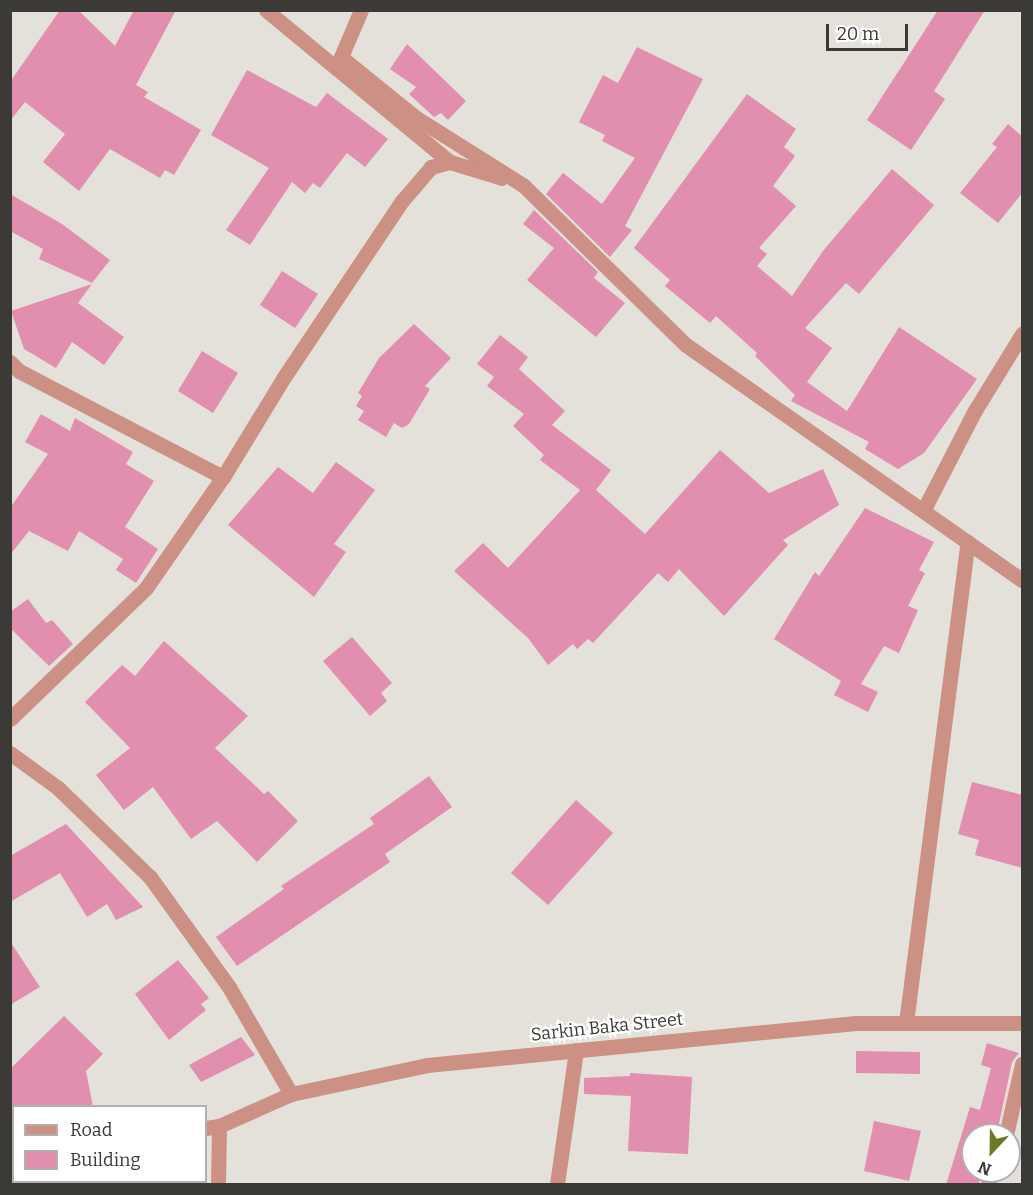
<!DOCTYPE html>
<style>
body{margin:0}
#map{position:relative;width:1033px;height:1195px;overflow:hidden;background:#e3e1da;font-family:Bitter,serif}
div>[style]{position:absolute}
.building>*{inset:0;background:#e18eaf}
.minor>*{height:15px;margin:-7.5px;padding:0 7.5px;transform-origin:7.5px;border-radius:7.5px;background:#cc9184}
.tertiary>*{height:15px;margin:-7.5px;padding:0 7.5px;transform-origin:7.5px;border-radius:7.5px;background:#cc9184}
span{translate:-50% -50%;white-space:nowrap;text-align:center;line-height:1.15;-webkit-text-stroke:4.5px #fff;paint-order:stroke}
.street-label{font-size:18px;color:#3b3a37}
.frame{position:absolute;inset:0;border:12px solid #3b3a37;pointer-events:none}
.legend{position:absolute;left:12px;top:1105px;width:195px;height:78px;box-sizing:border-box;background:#fff;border:2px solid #b1b0af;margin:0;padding:8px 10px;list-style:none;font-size:18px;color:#3b3a37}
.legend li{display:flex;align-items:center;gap:12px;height:30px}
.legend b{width:30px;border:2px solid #b1b0af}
.north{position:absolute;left:961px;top:1123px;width:60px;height:60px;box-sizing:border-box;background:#fff;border:2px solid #b1b0af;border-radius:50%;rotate:202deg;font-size:16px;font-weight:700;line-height:24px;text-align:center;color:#3b3a37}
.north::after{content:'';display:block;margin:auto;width:21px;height:27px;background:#6c7a27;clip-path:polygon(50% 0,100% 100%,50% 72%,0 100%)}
.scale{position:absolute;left:826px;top:24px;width:82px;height:27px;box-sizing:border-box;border:3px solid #3b3a37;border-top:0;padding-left:8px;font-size:18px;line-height:21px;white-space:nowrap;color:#3b3a37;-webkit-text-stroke:4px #fff;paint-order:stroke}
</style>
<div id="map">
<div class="building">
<div style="clip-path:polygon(60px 10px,78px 10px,115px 46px,134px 10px,176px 10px,136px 85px,148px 92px,144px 97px,201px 130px,174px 175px,165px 170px,160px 178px,110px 149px,79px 191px,43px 162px,65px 134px,25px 102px,10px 121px,10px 82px)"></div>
<div style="clip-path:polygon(938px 10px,985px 10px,934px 91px,945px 99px,911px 150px,867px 120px)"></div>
<div style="clip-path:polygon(407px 44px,466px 101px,448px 120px,441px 113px,434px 117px,409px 94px,416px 87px,390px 69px)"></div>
<div style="clip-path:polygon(637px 47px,703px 79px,625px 226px,632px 230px,610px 257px,546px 194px,563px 173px,602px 204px,635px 158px,602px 141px,605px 135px,579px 122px,603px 75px,618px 83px)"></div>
<div style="clip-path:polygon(247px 70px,316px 107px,327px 93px,388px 139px,365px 167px,347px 153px,320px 188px,313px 183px,305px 193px,292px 182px,250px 245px,226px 230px,269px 168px,211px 135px)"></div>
<div style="clip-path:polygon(747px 94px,796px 129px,784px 147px,795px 156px,773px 186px,796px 206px,759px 248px,767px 254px,757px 266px,792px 296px,823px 251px,892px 169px,934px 205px,859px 294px,846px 283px,805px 328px,832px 348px,807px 382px,847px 411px,899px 327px,977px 379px,924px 453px,898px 469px,865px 449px,869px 442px,791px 401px,795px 395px,755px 356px,757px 353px,716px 316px,710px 323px,665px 286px,670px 280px,634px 248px)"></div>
<div style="clip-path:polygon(1008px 124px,1023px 137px,1023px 192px,998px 223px,960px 193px,997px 147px,992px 144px)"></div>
<div style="clip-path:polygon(10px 194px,62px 224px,110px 260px,92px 283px,39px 259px,43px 249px,10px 231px)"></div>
<div style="clip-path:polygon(534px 210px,598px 272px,594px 278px,625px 303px,596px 337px,527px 280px,554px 248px,523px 224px)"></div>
<div style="clip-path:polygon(282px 271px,318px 294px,295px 328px,260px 305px)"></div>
<div style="clip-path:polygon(92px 284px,78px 303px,124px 337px,104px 365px,72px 342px,56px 368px,24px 349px,11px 311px)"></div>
<div style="clip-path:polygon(414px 324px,451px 358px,425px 386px,430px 389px,409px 424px,402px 428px,394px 423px,386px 437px,358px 420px,364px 411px,356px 406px,362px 396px,358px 393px,379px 358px)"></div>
<div style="clip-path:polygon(500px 335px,528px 357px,519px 369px,565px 411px,552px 425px,611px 470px,596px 490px,645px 534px,720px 450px,769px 493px,823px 469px,839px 505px,783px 540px,788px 545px,724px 616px,679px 569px,668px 582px,658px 573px,593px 643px,588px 639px,577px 649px,573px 644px,548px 665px,528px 638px,454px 571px,483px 543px,508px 568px,580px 490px,540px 460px,544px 455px,513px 426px,524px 414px,487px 386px,494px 377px,477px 364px)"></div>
<div style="clip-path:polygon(202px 351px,238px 373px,213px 413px,178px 391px)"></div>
<div style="clip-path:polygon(41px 414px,70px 431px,75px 418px,133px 452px,126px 464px,154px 481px,125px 527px,158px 549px,136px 583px,116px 570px,123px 559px,79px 531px,68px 551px,29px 531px,10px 555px,10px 508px,48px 454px,25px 442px)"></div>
<div style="clip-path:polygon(336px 462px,375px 490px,334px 544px,346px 552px,314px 597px,228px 525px,278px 467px,313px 493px)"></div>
<div style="clip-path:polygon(865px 508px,934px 542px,919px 570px,925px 573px,908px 606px,918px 610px,899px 653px,884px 646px,861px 684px,878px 692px,868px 712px,834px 695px,841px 681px,774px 639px,815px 572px,819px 576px)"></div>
<div style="clip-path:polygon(28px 599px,46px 623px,52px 620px,73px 644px,49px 666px,10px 628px,10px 612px)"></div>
<div style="clip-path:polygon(352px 637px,392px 683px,381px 693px,387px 701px,370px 716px,323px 661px)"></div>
<div style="clip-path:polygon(164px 641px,248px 716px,215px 748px,264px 794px,268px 791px,298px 821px,257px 862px,217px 821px,191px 839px,153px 787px,124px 810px,96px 775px,130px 748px,85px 702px,122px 665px,135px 676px)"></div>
<div style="clip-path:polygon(429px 776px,452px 807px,385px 854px,390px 862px,237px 966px,216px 937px,284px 889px,281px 886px,374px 824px,370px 818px)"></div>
<div style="clip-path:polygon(972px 782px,1023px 795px,1023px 868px,975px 855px,979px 840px,958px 834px)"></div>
<div style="clip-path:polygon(576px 800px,613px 833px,548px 905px,511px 873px)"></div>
<div style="clip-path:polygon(66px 824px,143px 907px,116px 920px,107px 904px,87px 917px,60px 873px,10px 902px,10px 856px)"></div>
<div style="clip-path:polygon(10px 941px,40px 987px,10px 1005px)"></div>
<div style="clip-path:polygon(178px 960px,209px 998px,201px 1004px,206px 1010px,169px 1040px,135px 994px)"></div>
<div style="clip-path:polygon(64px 1016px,103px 1054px,86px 1071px,93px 1107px,10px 1107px,10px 1069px)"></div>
<div style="clip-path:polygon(241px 1037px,255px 1055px,201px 1082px,189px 1065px)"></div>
<div style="clip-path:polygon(987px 1043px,1019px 1053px,1012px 1062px,997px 1133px,973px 1135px,973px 1171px,983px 1171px,978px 1185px,946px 1185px,970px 1107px,980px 1110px,991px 1068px,981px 1065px)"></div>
<div style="clip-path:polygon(856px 1051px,920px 1052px,920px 1074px,856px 1073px)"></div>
<div style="clip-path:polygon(630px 1073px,692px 1077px,688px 1154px,628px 1151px,631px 1096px,584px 1094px,584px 1078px,630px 1076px)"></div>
<div style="clip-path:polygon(874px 1121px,921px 1131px,909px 1181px,864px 1171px)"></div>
</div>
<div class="minor">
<div style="left:266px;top:10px;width:239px;rotate:39.6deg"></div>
<div style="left:361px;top:10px;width:51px;rotate:113.1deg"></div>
<div style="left:341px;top:57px;width:95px;rotate:39deg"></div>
<div style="left:415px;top:117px;width:129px;rotate:32.3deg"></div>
<div style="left:524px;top:186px;width:227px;rotate:44.5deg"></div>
<div style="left:686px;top:345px;width:410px;rotate:35deg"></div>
<div style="left:10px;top:362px;width:13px;rotate:45deg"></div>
<div style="left:19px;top:371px;width:230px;rotate:27.5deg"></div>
<div style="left:924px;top:509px;width:109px;rotate:-62.7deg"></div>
<div style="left:974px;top:412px;width:92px;rotate:-58.4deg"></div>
<div style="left:10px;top:719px;width:189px;rotate:-43.9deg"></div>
<div style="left:146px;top:588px;width:135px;rotate:-55.3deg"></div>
<div style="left:223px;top:477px;width:117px;rotate:-58.6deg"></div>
<div style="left:284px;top:377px;width:212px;rotate:-56.2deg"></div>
<div style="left:402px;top:201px;width:45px;rotate:-49.5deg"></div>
<div style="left:431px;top:167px;width:20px;rotate:-15deg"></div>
<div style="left:450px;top:162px;width:54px;rotate:17.1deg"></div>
<div style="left:10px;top:753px;width:59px;rotate:36.1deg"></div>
<div style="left:58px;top:788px;width:128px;rotate:44.1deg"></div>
<div style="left:150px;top:877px;width:135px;rotate:54.3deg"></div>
<div style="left:229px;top:987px;width:124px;rotate:59.9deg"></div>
<div style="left:906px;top:1023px;width:485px;rotate:-82.7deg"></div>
<div style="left:1006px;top:1135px;width:73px;rotate:-77.3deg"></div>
<div style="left:218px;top:1184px;width:58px;rotate:-89deg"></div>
<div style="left:557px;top:1184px;width:135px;rotate:-81.9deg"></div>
<div style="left:988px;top:1184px;width:14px;rotate:-69deg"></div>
</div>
<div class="tertiary">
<div style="left:206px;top:1128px;width:13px;rotate:-9deg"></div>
<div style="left:219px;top:1126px;width:79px;rotate:-24deg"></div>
<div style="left:291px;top:1094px;width:139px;rotate:-12deg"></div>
<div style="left:427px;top:1065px;width:431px;rotate:-5.6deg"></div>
<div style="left:856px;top:1023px;width:166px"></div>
<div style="left:10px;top:1159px;width:4px"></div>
</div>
<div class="street-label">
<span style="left:607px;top:1027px;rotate:-6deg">Sarkin Baka Street</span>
</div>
<div class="frame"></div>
<ul class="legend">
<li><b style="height:8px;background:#cc9184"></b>Road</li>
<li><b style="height:16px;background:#e18eaf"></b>Building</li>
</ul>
<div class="north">N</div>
<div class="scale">20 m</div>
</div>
